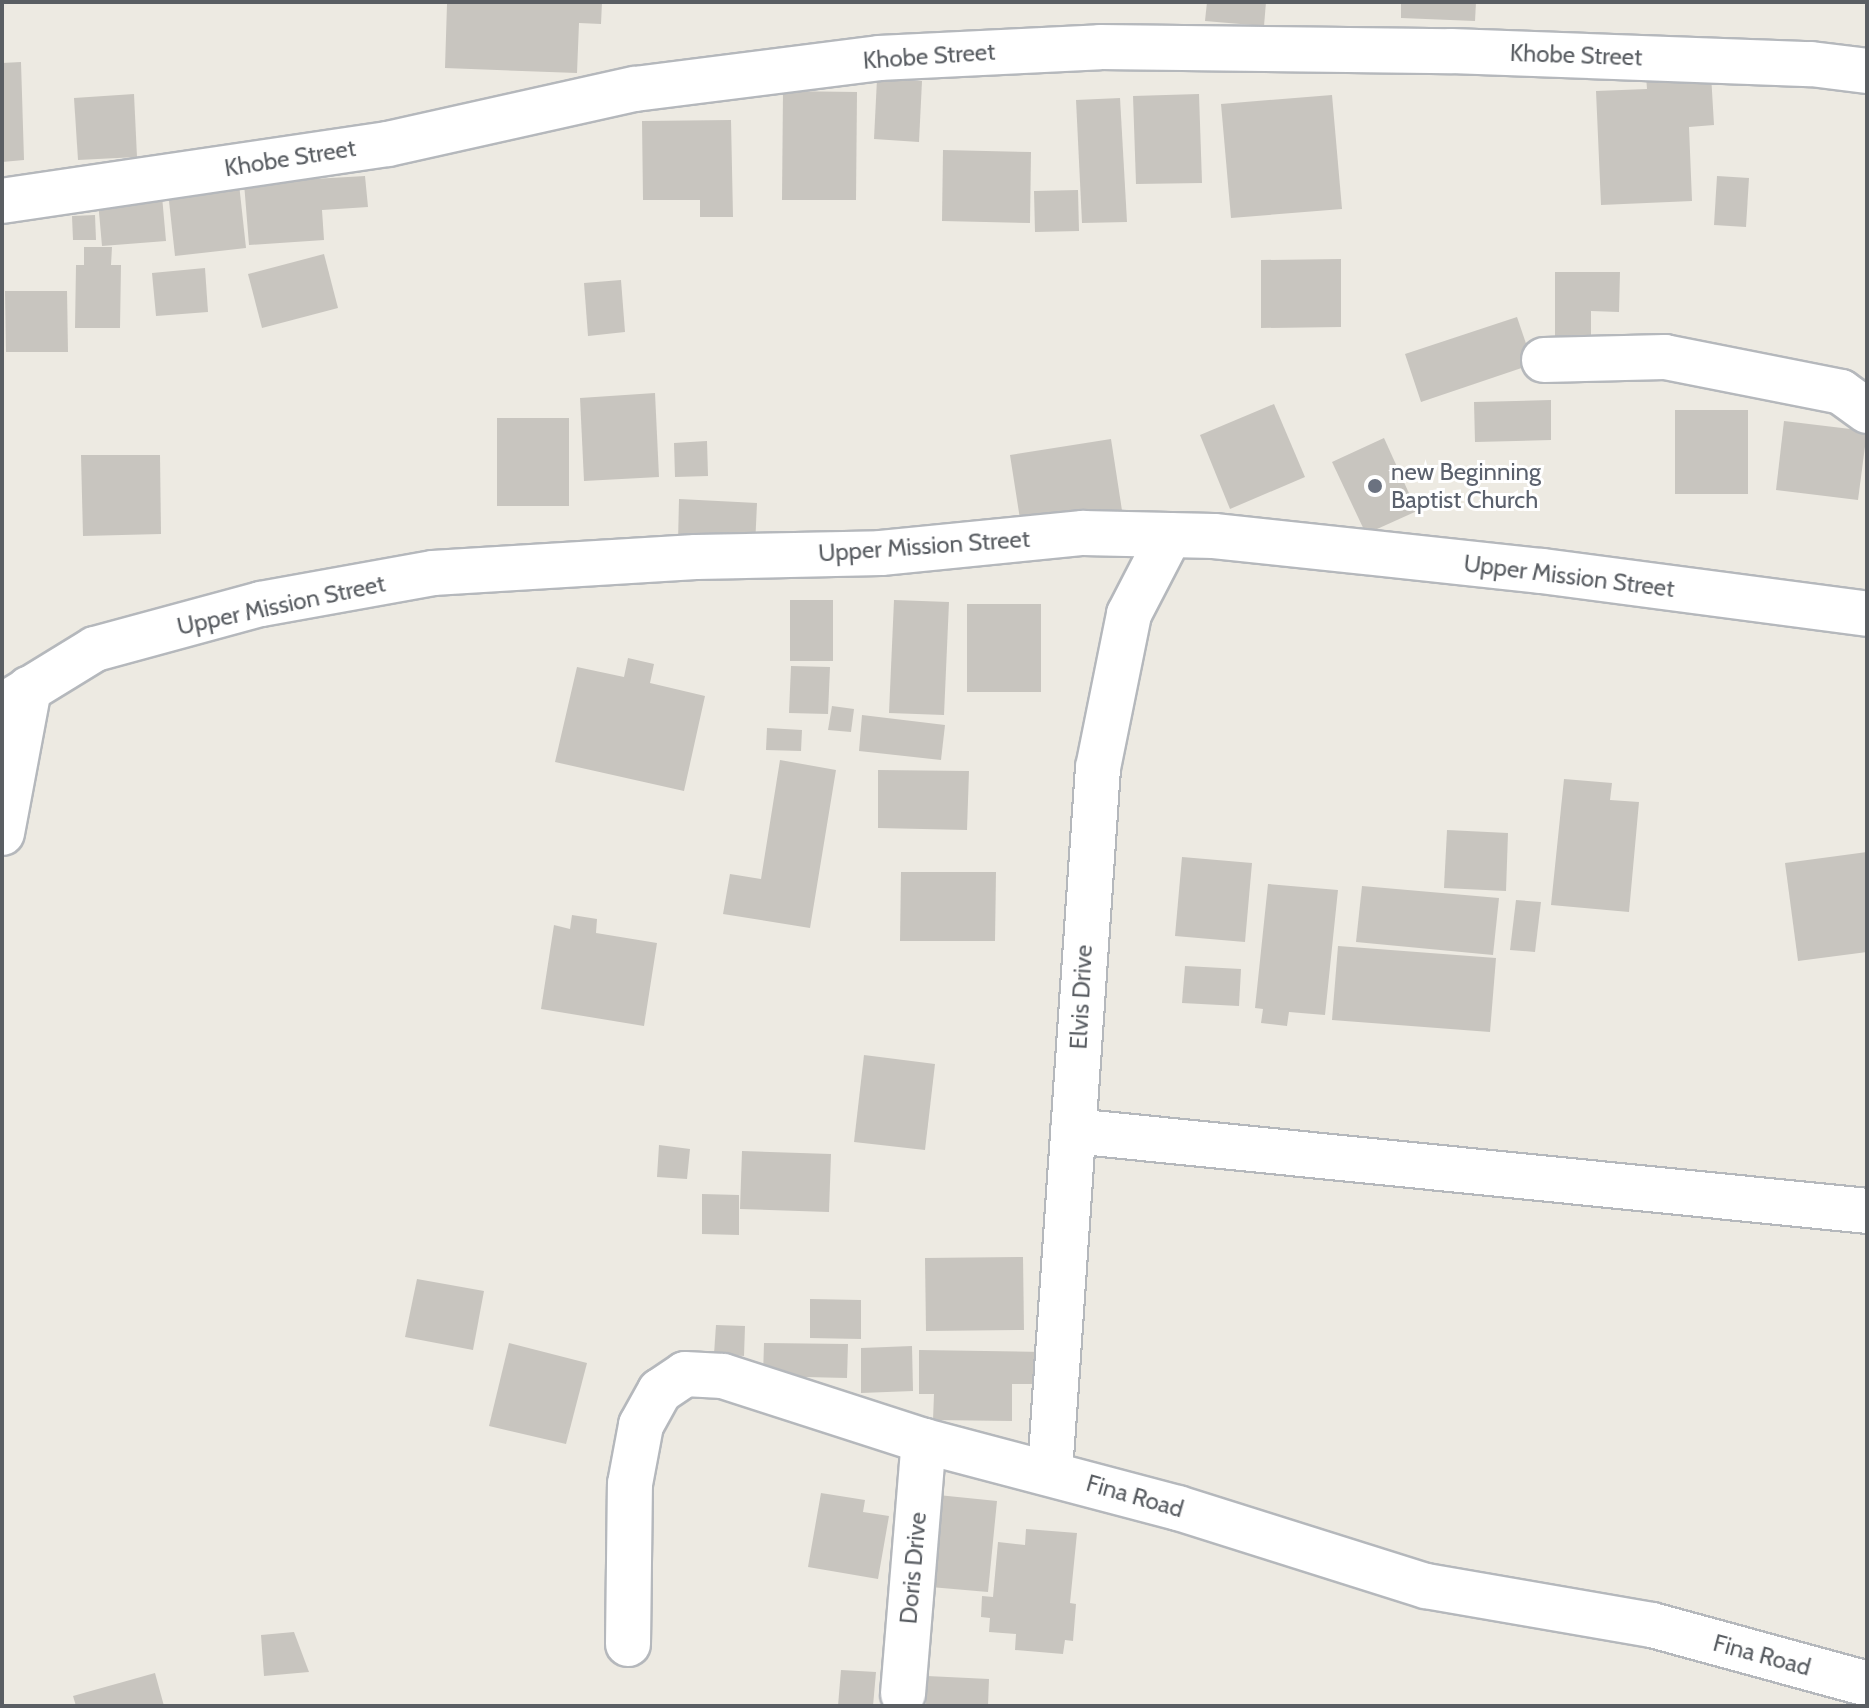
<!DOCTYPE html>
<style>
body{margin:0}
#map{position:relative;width:1869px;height:1708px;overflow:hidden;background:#edeae2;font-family:Cabin,sans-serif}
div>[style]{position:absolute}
.building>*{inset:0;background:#c8c5bf}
.roads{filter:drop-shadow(2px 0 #b5b8bc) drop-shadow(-2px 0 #b5b8bc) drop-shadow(0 2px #b5b8bc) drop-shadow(0 -2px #b5b8bc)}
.minor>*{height:44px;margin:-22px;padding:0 22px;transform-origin:22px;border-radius:22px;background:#fff}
.dots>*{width:22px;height:22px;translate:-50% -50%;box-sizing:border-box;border:4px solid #fff;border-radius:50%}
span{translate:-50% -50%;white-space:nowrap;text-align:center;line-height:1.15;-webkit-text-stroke:6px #fff;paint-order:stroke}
.street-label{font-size:24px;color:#5a5e63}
.worship-label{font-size:24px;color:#5b616d}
.left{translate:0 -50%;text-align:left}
.frame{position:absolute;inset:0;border:4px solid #5a5e63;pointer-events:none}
</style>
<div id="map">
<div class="building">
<div style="clip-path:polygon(602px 2px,601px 24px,579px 23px,577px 73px,445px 68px,447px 4px)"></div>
<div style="clip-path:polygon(1207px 2px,1266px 2px,1264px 26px,1205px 21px)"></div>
<div style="clip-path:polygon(1401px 2px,1476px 2px,1475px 21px,1401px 18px)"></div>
<div style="clip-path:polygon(21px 62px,24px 160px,2px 162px,2px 63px)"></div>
<div style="clip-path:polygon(1711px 74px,1714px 125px,1689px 127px,1692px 201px,1601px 205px,1596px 91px,1647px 89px,1646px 76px)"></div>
<div style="clip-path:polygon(877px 79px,922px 81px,919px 142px,874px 139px)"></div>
<div style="clip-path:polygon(783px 91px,857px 92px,856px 200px,782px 200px)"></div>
<div style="clip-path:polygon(134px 94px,137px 157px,78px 160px,74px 98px)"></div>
<div style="clip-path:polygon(1199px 94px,1202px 183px,1136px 184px,1133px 96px)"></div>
<div style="clip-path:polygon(1332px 95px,1342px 209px,1231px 218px,1221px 104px)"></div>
<div style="clip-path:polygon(1120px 98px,1127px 222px,1082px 223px,1076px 100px)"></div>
<div style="clip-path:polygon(731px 120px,733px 217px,700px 217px,700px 200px,643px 200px,642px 121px)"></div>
<div style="clip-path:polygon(943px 150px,1031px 152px,1030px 223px,942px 221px)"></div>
<div style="clip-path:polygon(365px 176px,368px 207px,322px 210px,324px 240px,249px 245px,244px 183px)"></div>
<div style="clip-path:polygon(1717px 176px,1749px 178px,1746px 227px,1714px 225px)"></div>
<div style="clip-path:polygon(239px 184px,246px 248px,175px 256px,168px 192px)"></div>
<div style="clip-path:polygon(1078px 190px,1079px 231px,1035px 232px,1034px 191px)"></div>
<div style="clip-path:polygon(162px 196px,166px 241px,102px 246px,98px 201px)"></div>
<div style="clip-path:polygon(95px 215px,96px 240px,73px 240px,72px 216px)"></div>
<div style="clip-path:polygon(84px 247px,112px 247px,111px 265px,121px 265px,120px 328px,75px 328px,76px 265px,84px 265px)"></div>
<div style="clip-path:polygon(324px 254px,338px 308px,262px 328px,248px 274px)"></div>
<div style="clip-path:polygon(1341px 259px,1341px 327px,1261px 328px,1261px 260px)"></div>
<div style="clip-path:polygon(205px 268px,208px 312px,156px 316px,152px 273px)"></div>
<div style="clip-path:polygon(1555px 272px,1620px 272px,1619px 312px,1591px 311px,1591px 347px,1555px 347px)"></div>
<div style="clip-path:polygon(621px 280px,625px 332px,588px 336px,584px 283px)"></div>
<div style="clip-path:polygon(5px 291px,67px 291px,68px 352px,6px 352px)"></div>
<div style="clip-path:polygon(1517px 317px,1533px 364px,1421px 402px,1405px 354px)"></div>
<div style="clip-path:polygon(655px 393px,659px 477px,584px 481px,580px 398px)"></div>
<div style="clip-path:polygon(1551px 400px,1551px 440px,1475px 442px,1474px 402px)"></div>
<div style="clip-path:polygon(1274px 404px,1305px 477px,1230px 509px,1200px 435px)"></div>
<div style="clip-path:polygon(1675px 410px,1748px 410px,1748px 494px,1675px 494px)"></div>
<div style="clip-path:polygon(497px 418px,569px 418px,569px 506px,497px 506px)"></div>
<div style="clip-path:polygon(1784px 421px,1867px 431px,1858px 500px,1776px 490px)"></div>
<div style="clip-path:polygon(1384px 438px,1417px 511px,1366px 534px,1332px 462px)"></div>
<div style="clip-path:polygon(1111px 439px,1123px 517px,1022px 532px,1010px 455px)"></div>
<div style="clip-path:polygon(707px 441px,708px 476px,675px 477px,674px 443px)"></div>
<div style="clip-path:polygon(81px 455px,160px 455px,161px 534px,83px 536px)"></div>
<div style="clip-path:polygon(679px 499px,757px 503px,755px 547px,678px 543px)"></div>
<div style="clip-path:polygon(790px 600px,833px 600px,833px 661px,790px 661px)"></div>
<div style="clip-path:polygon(894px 600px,949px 602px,944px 715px,889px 713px)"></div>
<div style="clip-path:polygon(967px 604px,1041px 604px,1041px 692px,967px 692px)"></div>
<div style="clip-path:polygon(628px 658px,654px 664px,650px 683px,705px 696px,684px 791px,555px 762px,577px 667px,624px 677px)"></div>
<div style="clip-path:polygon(791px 666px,830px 667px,828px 714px,789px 713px)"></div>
<div style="clip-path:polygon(832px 706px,854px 709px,851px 732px,828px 730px)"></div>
<div style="clip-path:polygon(862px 715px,945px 725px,941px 760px,859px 751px)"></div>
<div style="clip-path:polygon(767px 728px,802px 730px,801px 751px,766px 750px)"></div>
<div style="clip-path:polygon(780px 760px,836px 770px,810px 928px,723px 914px,730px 874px,761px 879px)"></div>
<div style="clip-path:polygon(878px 770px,969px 771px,967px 830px,878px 828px)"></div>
<div style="clip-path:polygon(1564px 779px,1612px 783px,1610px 800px,1639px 802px,1629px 912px,1551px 905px)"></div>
<div style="clip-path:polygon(1447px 830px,1508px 833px,1506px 891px,1444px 888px)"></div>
<div style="clip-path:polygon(1867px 852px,1867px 952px,1798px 961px,1785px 863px)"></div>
<div style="clip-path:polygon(1182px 857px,1252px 863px,1245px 942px,1175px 936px)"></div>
<div style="clip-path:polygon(901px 872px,996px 872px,995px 941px,900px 941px)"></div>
<div style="clip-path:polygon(1268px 884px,1338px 890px,1325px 1015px,1289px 1012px,1287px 1026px,1261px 1023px,1263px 1009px,1255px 1008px)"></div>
<div style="clip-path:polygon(1362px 886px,1499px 898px,1493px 955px,1356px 942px)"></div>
<div style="clip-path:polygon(1516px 900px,1541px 902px,1535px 952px,1510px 950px)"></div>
<div style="clip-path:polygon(572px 915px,597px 919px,596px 933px,657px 943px,644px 1026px,541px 1009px,554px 925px,570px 929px)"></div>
<div style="clip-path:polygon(1338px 946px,1496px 958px,1490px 1032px,1332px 1020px)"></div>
<div style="clip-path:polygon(1185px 966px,1241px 969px,1239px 1006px,1182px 1003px)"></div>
<div style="clip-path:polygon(864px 1055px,935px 1064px,925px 1150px,854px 1142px)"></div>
<div style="clip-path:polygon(659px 1145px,690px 1149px,687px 1179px,657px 1177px)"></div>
<div style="clip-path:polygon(742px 1151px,831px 1154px,829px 1212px,740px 1209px)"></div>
<div style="clip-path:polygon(702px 1194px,739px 1195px,739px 1235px,702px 1234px)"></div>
<div style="clip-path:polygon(1023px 1257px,1024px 1330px,926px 1331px,925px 1258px)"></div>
<div style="clip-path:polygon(417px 1279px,484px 1291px,473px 1350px,405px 1337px)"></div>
<div style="clip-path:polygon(810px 1299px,861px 1300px,861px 1339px,810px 1338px)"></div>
<div style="clip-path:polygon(716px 1325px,745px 1326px,744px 1356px,714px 1354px)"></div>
<div style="clip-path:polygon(509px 1343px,587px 1363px,566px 1444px,489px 1426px)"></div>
<div style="clip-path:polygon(764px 1343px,848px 1344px,847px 1378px,763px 1376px)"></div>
<div style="clip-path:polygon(912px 1346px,913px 1391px,861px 1393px,861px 1348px)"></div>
<div style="clip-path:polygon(919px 1350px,1043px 1352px,1043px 1384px,1012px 1384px,1012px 1421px,933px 1420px,934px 1394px,919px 1394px)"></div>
<div style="clip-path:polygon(821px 1493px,865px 1500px,863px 1512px,889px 1516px,878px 1579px,808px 1567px)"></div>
<div style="clip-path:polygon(928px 1494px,997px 1501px,988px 1592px,919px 1586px)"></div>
<div style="clip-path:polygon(1026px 1529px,1077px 1533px,1070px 1603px,1076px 1604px,1073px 1641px,1065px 1640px,1063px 1654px,1015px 1650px,1016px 1634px,989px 1632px,990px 1618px,981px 1617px,982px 1596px,993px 1597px,998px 1542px,1025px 1545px)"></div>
<div style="clip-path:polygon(294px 1632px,309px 1672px,264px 1676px,261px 1635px)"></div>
<div style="clip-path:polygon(841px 1670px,876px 1672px,873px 1706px,838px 1706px)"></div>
<div style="clip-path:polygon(155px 1673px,164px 1706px,76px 1706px,73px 1696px)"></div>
<div style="clip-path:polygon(927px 1676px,989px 1679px,988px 1706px,926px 1706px)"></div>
</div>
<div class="roads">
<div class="minor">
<div style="left:2px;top:201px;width:390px;rotate:-8.4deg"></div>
<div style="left:388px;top:144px;width:253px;rotate:-12.6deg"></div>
<div style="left:635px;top:89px;width:246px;rotate:-7.2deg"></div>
<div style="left:879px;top:58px;width:221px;rotate:-2.8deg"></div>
<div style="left:1100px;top:47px;width:351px;rotate:0.7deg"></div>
<div style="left:1451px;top:51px;width:360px;rotate:2.1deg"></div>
<div style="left:1811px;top:64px;width:56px;rotate:7.1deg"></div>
<div style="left:1544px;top:360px;width:121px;rotate:-1.4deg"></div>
<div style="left:1665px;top:357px;width:179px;rotate:11.2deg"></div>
<div style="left:1841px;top:392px;width:32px;rotate:36deg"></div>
<div style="left:2px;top:706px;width:109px;rotate:-31.5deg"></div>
<div style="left:95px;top:649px;width:172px;rotate:-15.2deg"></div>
<div style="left:261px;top:604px;width:175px;rotate:-10.2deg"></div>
<div style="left:433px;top:573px;width:263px;rotate:-3.5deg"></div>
<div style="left:696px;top:557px;width:185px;rotate:-1.2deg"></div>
<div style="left:881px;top:553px;width:203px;rotate:-5.7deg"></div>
<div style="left:1083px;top:533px;width:131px;rotate:1.3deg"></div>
<div style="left:1214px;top:536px;width:330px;rotate:6.1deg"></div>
<div style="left:1542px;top:571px;width:328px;rotate:7.5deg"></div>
<div style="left:2px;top:833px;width:147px;rotate:-79.4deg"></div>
<div style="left:1073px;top:1131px;width:798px;rotate:5.75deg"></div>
<div style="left:1050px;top:1472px;width:706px;rotate:-86.1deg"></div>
<div style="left:1098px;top:768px;width:157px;rotate:-78.6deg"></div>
<div style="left:1129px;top:614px;width:89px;rotate:-62.6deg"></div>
<div style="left:628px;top:1644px;width:160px;rotate:-89.3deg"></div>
<div style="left:630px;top:1484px;width:60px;rotate:-79.4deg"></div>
<div style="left:641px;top:1425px;width:39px;rotate:-61deg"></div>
<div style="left:660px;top:1391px;width:30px;rotate:-34deg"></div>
<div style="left:685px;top:1374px;width:38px;rotate:3deg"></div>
<div style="left:723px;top:1376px;width:211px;rotate:17.9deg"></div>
<div style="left:924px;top:1441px;width:263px;rotate:14.8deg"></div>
<div style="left:1178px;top:1508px;width:260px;rotate:17.5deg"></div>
<div style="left:1426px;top:1586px;width:229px;rotate:9.8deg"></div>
<div style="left:1652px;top:1625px;width:223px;rotate:15.3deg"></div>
<div style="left:903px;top:1694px;width:254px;rotate:-85.3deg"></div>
</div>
</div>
<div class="dots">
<div style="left:1375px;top:486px;background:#6b7280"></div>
</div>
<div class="street-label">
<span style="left:1576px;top:55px;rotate:2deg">Khobe Street</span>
<span style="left:929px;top:56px;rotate:-4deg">Khobe Street</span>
<span style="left:290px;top:158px;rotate:-9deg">Khobe Street</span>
<span style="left:924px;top:546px;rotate:-4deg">Upper Mission Street</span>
<span style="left:1569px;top:576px;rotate:7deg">Upper Mission Street</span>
<span style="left:281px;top:605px;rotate:-12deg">Upper Mission Street</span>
<span style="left:1081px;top:997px;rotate:-87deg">Elvis Drive</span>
<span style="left:1135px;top:1496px;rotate:16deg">Fina Road</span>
<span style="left:913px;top:1568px;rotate:-85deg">Doris Drive</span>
<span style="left:1762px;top:1655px;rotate:15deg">Fina Road</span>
</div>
<div class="worship-label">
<span class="left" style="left:1391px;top:486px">new Beginning<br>Baptist Church</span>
</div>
<div class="frame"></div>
</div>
